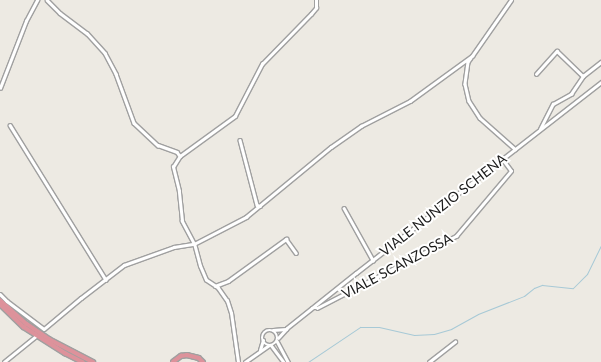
<!DOCTYPE html>
<style>
body{margin:0}
#map{position:relative;width:601px;height:362px;overflow:hidden;background:#edeae3;font-family:Lato,sans-serif}
div>[style]{position:absolute}
.stream>*{height:1px;margin:-0.5px;padding:0 0.5px;transform-origin:0.5px;border-radius:0.5px;background:#a7c9d6}
.roads{filter:drop-shadow(1px 0 #a0a0a0) drop-shadow(-1px 0 #a0a0a0) drop-shadow(0 1px #a0a0a0) drop-shadow(0 -1px #a0a0a0)}
.minor>*{height:2.5px;margin:-1.25px;padding:0 1.25px;transform-origin:1.25px;border-radius:1.25px;background:#fff}
.minor>.ring{margin:-1.25px;padding:0;box-sizing:content-box;background:none;border:2.5px solid #fff;border-radius:50%}
.highway>*{height:3.5px;margin:-1.75px;padding:0 1.75px;transform-origin:1.75px;border-radius:1.75px;background:#dd929b}
span{translate:-50% -50%;white-space:nowrap;text-align:center;line-height:1.15;-webkit-text-stroke:4px #fff;paint-order:stroke}
.street-label{font-size:14px;color:#1c1c1c}
</style>
<div id="map">
<div class="stream">
<div style="left:308px;top:362px;width:63px;rotate:-33.9deg"></div>
<div style="left:360px;top:327px;width:19px"></div>
<div style="left:379px;top:327px;width:36px;rotate:13deg"></div>
<div style="left:414px;top:335px;width:20px;rotate:-3deg"></div>
<div style="left:434px;top:334px;width:18px;rotate:-16deg"></div>
<div style="left:451px;top:329px;width:31px;rotate:-29deg"></div>
<div style="left:478px;top:314px;width:49px;rotate:-21.4deg"></div>
<div style="left:524px;top:296px;width:13px;rotate:-39deg"></div>
<div style="left:534px;top:288px;width:9px;rotate:-21deg"></div>
<div style="left:542px;top:285px;width:31px;rotate:6deg"></div>
<div style="left:573px;top:288px;width:20px;rotate:-45deg"></div>
<div style="left:587px;top:274px;width:32px;rotate:-64deg"></div>
</div>
<div class="roads">
<div class="minor">
<div style="left:47px;top:0;width:18px;rotate:45deg"></div>
<div style="left:60px;top:13px;width:34px;rotate:37deg"></div>
<div style="left:87px;top:33px;width:27px;rotate:48deg"></div>
<div style="left:105px;top:53px;width:24px;rotate:62deg"></div>
<div style="left:116px;top:74px;width:52px;rotate:69.8deg"></div>
<div style="left:134px;top:123px;width:33px;rotate:43deg"></div>
<div style="left:158px;top:145px;width:20px;rotate:20deg"></div>
<div style="left:177px;top:152px;width:5px;rotate:53deg"></div>
<div style="left:471px;top:58px;width:5px;rotate:127deg"></div>
<div style="left:468px;top:62px;width:22px;rotate:98deg"></div>
<div style="left:465px;top:84px;width:17px;rotate:77deg"></div>
<div style="left:469px;top:101px;width:20px;rotate:57deg"></div>
<div style="left:480px;top:118px;width:47px;rotate:41.5deg"></div>
<div style="left:536px;top:74px;width:31px;rotate:-48deg"></div>
<div style="left:557px;top:51px;width:36px;rotate:44deg"></div>
<div style="left:0;top:88px;width:72px;rotate:-68.8deg"></div>
<div style="left:26px;top:21px;width:24px;rotate:-62deg"></div>
<div style="left:10px;top:125px;width:182px;rotate:58.2deg"></div>
<div style="left:540px;top:129px;width:28px;rotate:-63deg"></div>
<div style="left:553px;top:104px;width:21px;rotate:-29deg"></div>
<div style="left:571px;top:94px;width:22px;rotate:-56deg"></div>
<div style="left:583px;top:76px;width:23px;rotate:-38deg"></div>
<div style="left:240px;top:140px;width:67px;rotate:75.3deg"></div>
<div style="left:257px;top:205px;width:3px;rotate:18deg"></div>
<div style="left:344px;top:208px;width:60px;rotate:60.9deg"></div>
<div style="left:215px;top:286px;width:14px;rotate:-21deg"></div>
<div style="left:228px;top:281px;width:72px;rotate:-35.9deg"></div>
<div style="left:286px;top:239px;width:17px;rotate:54deg"></div>
<div style="left:0;top:294px;width:10px;rotate:45deg"></div>
<div style="left:7px;top:301px;width:46px;rotate:37.1deg"></div>
<div style="left:44px;top:329px;width:48px;rotate:-40deg"></div>
<div style="left:81px;top:298px;width:54px;rotate:-37.5deg"></div>
<div style="left:124px;top:265px;width:53px;rotate:-19.8deg"></div>
<div style="left:174px;top:247px;width:20px;rotate:-9deg"></div>
<div style="left:194px;top:244px;width:59px;rotate:-27.4deg"></div>
<div style="left:246px;top:217px;width:110px;rotate:-39.5deg"></div>
<div style="left:331px;top:147px;width:37px;rotate:-35deg"></div>
<div style="left:361px;top:126px;width:55px;rotate:-27deg"></div>
<div style="left:410px;top:101px;width:77px;rotate:-36deg"></div>
<div style="left:472px;top:56px;width:68px;rotate:-55.1deg"></div>
<div style="left:312px;top:308px;width:5px"></div>
<div style="left:317px;top:308px;width:157px;rotate:-27.4deg"></div>
<div style="left:456px;top:236px;width:85px;rotate:-49.8deg"></div>
<div style="left:511px;top:171px;width:15px;rotate:-127deg"></div>
<div style="left:273px;top:330px;width:13px;rotate:-4deg"></div>
<div class="ring" style="left:262px;top:330px;width:13.5px;height:13.5px"></div>
<div style="left:278px;top:338px;width:13px;rotate:-48deg"></div>
<div style="left:287px;top:328px;width:88px;rotate:-38.6deg"></div>
<div style="left:356px;top:273px;width:311px;rotate:-37.9deg"></div>
<div style="left:277px;top:341px;width:24px;rotate:62deg"></div>
<div style="left:271px;top:345px;width:21px;rotate:53deg"></div>
<div style="left:260px;top:350px;width:10px;rotate:-73deg"></div>
<div style="left:4px;top:362px;width:40px;rotate:-39deg"></div>
<div style="left:238px;top:362px;width:49px;rotate:-98.1deg"></div>
<div style="left:231px;top:313px;width:13px;rotate:-108deg"></div>
<div style="left:227px;top:301px;width:16px;rotate:-125deg"></div>
<div style="left:218px;top:288px;width:14px;rotate:-146deg"></div>
<div style="left:206px;top:280px;width:15px;rotate:-113deg"></div>
<div style="left:200px;top:266px;width:23px;rotate:-105deg"></div>
<div style="left:194px;top:244px;width:26px;rotate:-118deg"></div>
<div style="left:182px;top:221px;width:30px;rotate:-96deg"></div>
<div style="left:179px;top:191px;width:25px;rotate:-104deg"></div>
<div style="left:173px;top:167px;width:13px;rotate:-58deg"></div>
<div style="left:180px;top:156px;width:68px;rotate:-36deg"></div>
<div style="left:235px;top:116px;width:59px;rotate:-62.6deg"></div>
<div style="left:262px;top:64px;width:70px;rotate:-45.6deg"></div>
<div style="left:311px;top:14px;width:8px;rotate:-50deg"></div>
<div style="left:316px;top:8px;width:8px;rotate:-90deg"></div>
<div style="left:245px;top:362px;width:29px;rotate:-35deg"></div>
<div style="left:429px;top:362px;width:33px;rotate:-38deg"></div>
</div>
<div class="highway">
<div style="left:0;top:300px;width:36px;rotate:42deg"></div>
<div style="left:27px;top:324px;width:27px;rotate:34deg"></div>
<div style="left:49px;top:339px;width:50px;rotate:27.6deg"></div>
<div style="left:0;top:304px;width:33px;rotate:44deg"></div>
<div style="left:24px;top:327px;width:49px;rotate:32.4deg"></div>
<div style="left:65px;top:353px;width:20px;rotate:27deg"></div>
<div style="left:173px;top:362px;width:10px;rotate:-37deg"></div>
<div style="left:181px;top:356px;width:6px;rotate:-9deg"></div>
<div style="left:187px;top:355px;width:12px;rotate:14deg"></div>
<div style="left:199px;top:358px;width:6px;rotate:45deg"></div>
</div>
</div>
<div class="street-label">
<span style="left:443px;top:205px;rotate:-38deg">VIALE NUNZIO SCHENA</span>
<span style="left:397px;top:266px;rotate:-28deg">VIALE SCANZOSSA</span>
</div>
</div>
